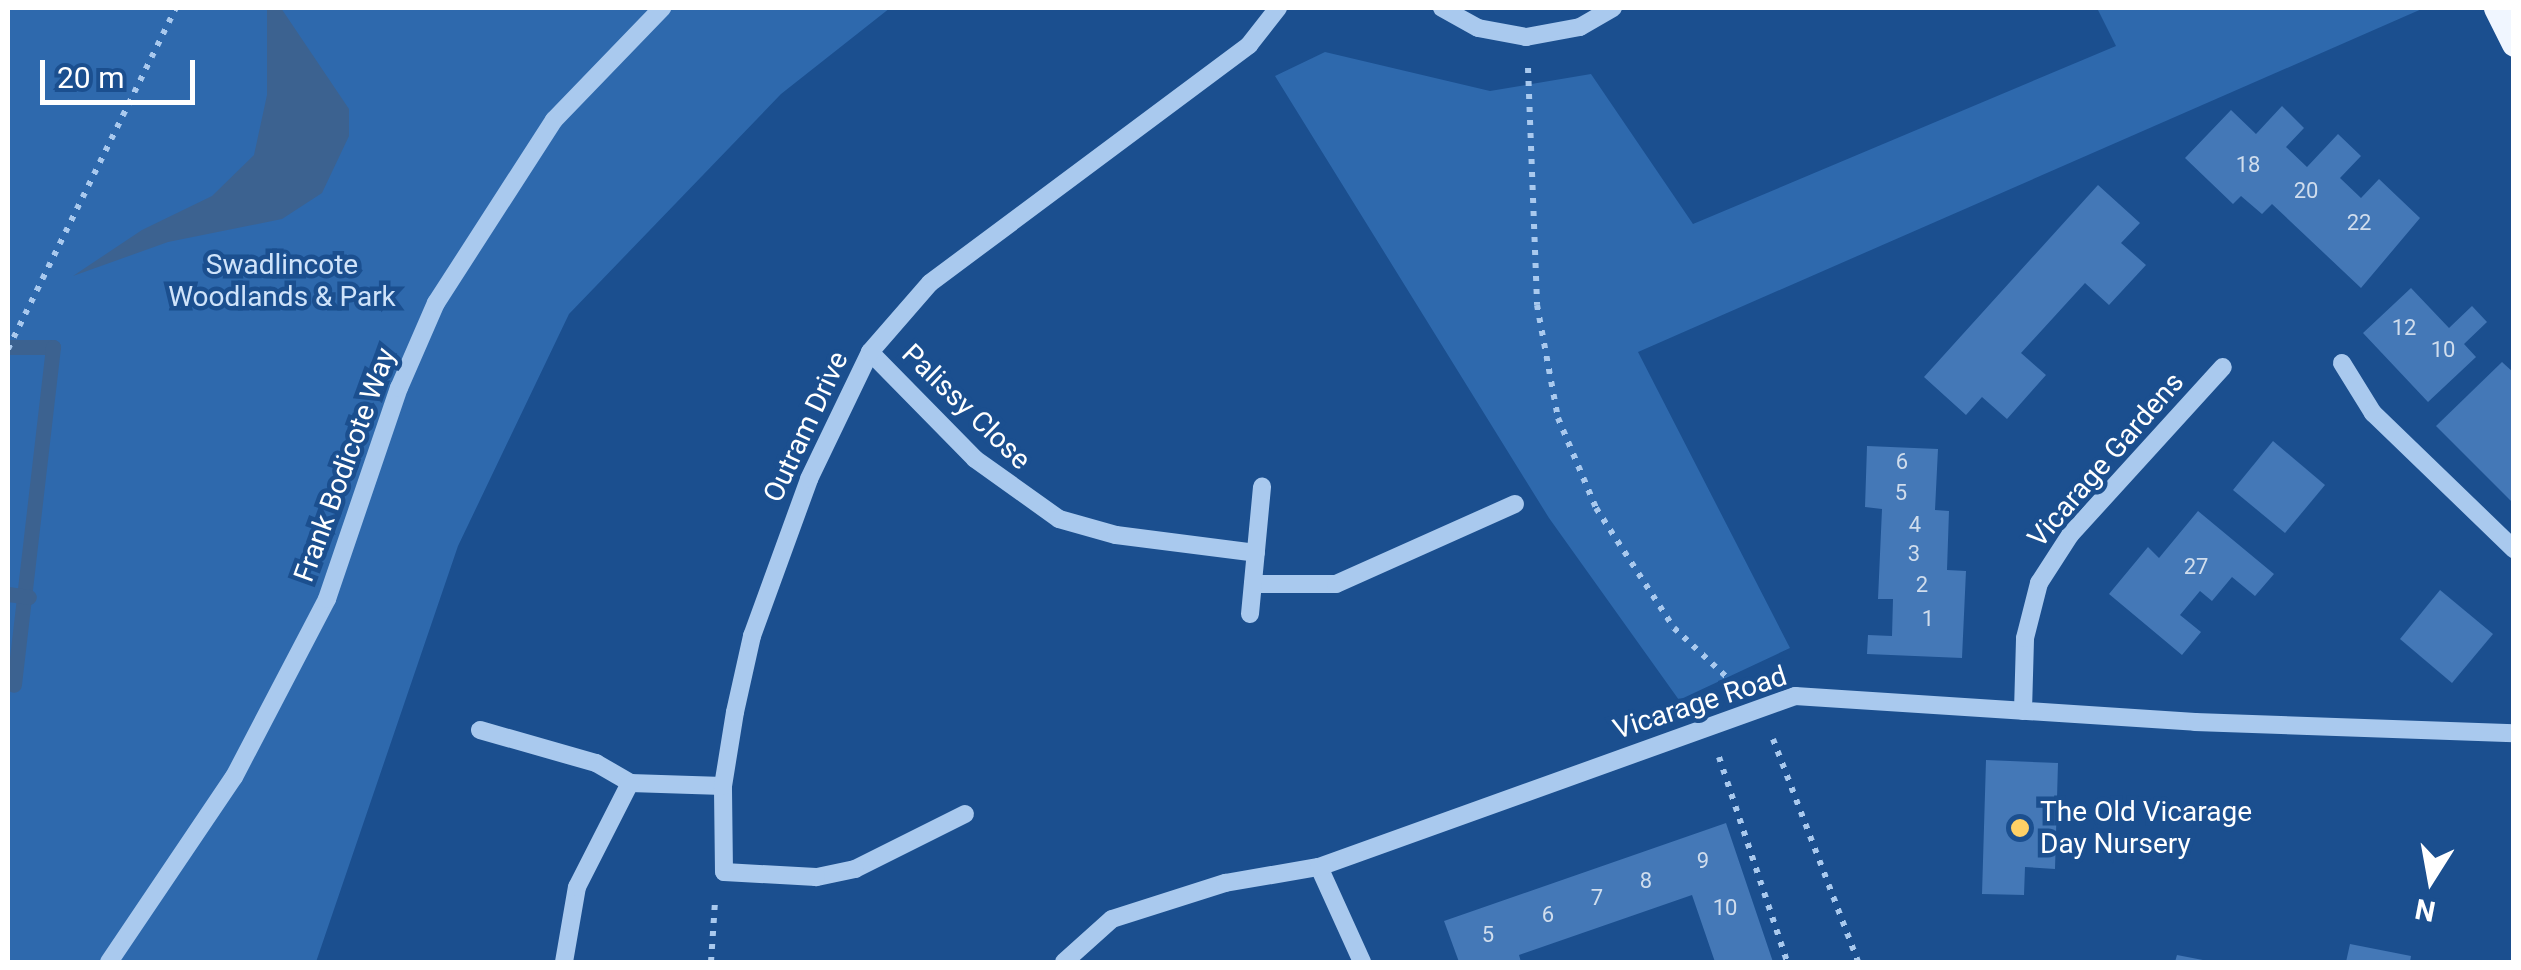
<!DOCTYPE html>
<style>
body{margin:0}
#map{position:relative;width:2521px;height:970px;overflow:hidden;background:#1b4f8f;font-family:Roboto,sans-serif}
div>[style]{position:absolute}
.green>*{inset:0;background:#2e69ad}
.water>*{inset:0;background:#3c6290}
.stream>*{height:15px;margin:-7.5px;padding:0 7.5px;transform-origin:7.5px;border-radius:7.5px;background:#3c6290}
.building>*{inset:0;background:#4478b7}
.path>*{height:6px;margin-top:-3px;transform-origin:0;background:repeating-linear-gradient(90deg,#a9c9ee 0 5px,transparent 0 13px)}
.minor>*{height:18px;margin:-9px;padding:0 9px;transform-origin:9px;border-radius:9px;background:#a9c9ee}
.major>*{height:25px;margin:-12.5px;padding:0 12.5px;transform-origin:12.5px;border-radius:12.5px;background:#f0f6ff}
.dots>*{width:28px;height:28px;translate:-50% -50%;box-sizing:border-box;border:5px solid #1b4f8f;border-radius:50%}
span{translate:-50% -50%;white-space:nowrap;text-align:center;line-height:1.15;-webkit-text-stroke:9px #1b4f8f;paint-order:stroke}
.number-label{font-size:22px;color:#d0dded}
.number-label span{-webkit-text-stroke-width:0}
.park-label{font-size:28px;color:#cfe3fa}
.street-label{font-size:28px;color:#fff}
.poi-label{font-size:28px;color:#fff}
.left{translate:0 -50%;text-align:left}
.frame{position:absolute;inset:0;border:10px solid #fff;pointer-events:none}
.north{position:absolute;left:2381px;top:830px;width:100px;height:100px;-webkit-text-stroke:8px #1b4f8f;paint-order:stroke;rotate:191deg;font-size:28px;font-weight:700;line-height:40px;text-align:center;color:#fff}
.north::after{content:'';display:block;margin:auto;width:35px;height:45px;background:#fff;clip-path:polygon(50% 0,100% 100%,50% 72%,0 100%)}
.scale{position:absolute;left:40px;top:60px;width:155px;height:45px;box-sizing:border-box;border:5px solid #fff;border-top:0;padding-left:12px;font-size:30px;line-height:35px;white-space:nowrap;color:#fff;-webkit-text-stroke:8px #1b4f8f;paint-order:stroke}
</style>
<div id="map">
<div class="green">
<div style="clip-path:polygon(8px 8px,890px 8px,781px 94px,569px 314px,458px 546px,316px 962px,8px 962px)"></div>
<div style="clip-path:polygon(2097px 8px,2424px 8px,1638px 352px,1790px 648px,1679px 700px,1549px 518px,1275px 76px,1325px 52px,1490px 91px,1591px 74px,1693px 224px,2116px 46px)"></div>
</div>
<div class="water">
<div style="clip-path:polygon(267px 8px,281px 8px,349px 109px,349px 136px,322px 193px,282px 219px,168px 242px,73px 276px,142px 230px,212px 196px,254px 155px,267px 95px)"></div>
</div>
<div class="stream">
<div style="left:8px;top:347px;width:45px"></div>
<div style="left:53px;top:347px;width:340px;rotate:96.6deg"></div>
<div style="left:8px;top:594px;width:21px;rotate:8deg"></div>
</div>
<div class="building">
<div style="clip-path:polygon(2282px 106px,2304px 128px,2286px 147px,2307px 167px,2338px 134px,2361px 156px,2340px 178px,2361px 198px,2379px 179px,2420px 218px,2361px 288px,2272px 204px,2262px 214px,2241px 196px,2233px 204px,2185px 158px,2231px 110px,2256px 134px)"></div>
<div style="clip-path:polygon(2098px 185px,2140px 223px,2121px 243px,2146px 265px,2109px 305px,2085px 283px,2021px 353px,2046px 375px,2007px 419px,1982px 397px,1966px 415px,1924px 377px)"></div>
<div style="clip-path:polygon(2411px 288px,2449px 328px,2472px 306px,2487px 322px,2464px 344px,2476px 357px,2428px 402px,2363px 333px)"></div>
<div style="clip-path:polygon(2502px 362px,2514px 373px,2514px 504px,2436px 426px)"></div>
<div style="clip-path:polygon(2273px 441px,2325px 485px,2285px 533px,2233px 490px)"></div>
<div style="clip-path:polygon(1867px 446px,1938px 449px,1935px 510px,1949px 511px,1947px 570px,1966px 571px,1962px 658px,1867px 654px,1868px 635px,1892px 636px,1893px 599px,1878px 599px,1882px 509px,1865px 507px)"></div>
<div style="clip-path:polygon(2198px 511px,2274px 574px,2255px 596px,2232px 577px,2212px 601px,2200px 591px,2180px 615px,2201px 632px,2182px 655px,2109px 594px,2148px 547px,2159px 558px)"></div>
<div style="clip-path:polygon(2440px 590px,2493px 634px,2452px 683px,2400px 639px)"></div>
<div style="clip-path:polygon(1986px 760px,2058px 763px,2055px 869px,2025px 867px,2024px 895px,1982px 894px)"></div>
<div style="clip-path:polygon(1726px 823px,1773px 962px,1715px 962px,1692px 895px,1519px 955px,1521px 962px,1459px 962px,1444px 921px)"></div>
<div style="clip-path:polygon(2350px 944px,2411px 956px,2410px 962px,2346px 962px)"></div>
<div style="clip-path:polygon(2177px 955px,2208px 961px,2208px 962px,2175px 962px)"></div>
</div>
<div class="path">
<div style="left:1528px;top:68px;width:237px;rotate:87.8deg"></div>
<div style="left:1537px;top:305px;width:115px;rotate:79.5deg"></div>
<div style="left:1558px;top:418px;width:98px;rotate:67.1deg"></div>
<div style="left:1596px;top:508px;width:143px;rotate:57deg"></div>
<div style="left:1674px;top:628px;width:79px;rotate:43deg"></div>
<div style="left:8px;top:349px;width:380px;rotate:-63.8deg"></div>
<div style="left:1773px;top:739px;width:239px;rotate:69.1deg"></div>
<div style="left:1719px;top:757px;width:216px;rotate:71.6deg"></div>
<div style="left:711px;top:962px;width:61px;rotate:-86.2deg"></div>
</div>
<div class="minor">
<div style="left:1442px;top:8px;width:41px;rotate:29.1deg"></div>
<div style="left:1478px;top:28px;width:49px;rotate:10.6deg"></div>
<div style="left:1526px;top:37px;width:55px;rotate:-10.5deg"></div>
<div style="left:1580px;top:27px;width:38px;rotate:-30deg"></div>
<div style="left:870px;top:352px;width:150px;rotate:45.5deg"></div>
<div style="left:975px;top:459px;width:103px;rotate:35.5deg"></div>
<div style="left:1059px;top:519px;width:59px;rotate:15.7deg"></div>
<div style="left:1116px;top:535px;width:141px;rotate:7.3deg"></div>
<div style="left:2342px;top:363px;width:59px;rotate:58.2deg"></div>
<div style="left:2373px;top:413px;width:196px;rotate:44deg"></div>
<div style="left:1253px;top:584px;width:83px"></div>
<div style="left:1336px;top:584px;width:196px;rotate:-24.1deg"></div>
<div style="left:1250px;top:614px;width:128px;rotate:-84.6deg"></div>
<div style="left:2023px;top:711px;width:73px;rotate:-88.4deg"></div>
<div style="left:2025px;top:638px;width:57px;rotate:-75.7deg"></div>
<div style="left:2039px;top:583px;width:57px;rotate:-57.1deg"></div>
<div style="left:2070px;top:535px;width:227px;rotate:-47.7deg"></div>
<div style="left:480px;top:730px;width:121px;rotate:15.9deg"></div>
<div style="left:596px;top:763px;width:39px;rotate:30deg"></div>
<div style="left:630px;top:783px;width:93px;rotate:1.8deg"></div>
<div style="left:965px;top:814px;width:123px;rotate:153.4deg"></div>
<div style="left:855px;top:869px;width:40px;rotate:168deg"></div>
<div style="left:816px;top:877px;width:92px;rotate:-176.9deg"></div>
<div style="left:724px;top:872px;width:86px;rotate:-90.7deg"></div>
<div style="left:723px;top:786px;width:75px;rotate:-80.8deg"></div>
<div style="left:735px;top:712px;width:78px;rotate:-77.4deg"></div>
<div style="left:752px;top:636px;width:167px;rotate:-70deg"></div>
<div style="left:809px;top:479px;width:141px;rotate:-64.3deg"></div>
<div style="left:870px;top:352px;width:91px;rotate:-49deg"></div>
<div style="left:930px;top:283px;width:398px;rotate:-36.7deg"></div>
<div style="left:1249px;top:45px;width:47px;rotate:-51.9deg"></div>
<div style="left:1319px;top:867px;width:104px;rotate:65.6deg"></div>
<div style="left:109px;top:962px;width:223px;rotate:-56deg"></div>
<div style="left:234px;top:777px;width:201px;rotate:-62.4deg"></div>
<div style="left:327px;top:599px;width:223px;rotate:-71.2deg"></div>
<div style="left:399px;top:388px;width:93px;rotate:-66.5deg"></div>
<div style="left:436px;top:303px;width:218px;rotate:-57.2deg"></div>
<div style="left:554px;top:120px;width:156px;rotate:-46deg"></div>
<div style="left:564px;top:962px;width:76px;rotate:-80.2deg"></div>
<div style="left:577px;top:887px;width:117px;rotate:-63deg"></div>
<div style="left:1064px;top:962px;width:64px;rotate:-41.9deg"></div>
<div style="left:1112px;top:919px;width:119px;rotate:-17.7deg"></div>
<div style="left:1225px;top:883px;width:95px;rotate:-9.7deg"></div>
<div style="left:1319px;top:867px;width:506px;rotate:-19.76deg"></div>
<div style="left:1795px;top:696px;width:401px;rotate:3.7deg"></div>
<div style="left:2195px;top:722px;width:319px;rotate:2deg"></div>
</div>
<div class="major">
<div style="left:2496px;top:8px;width:40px;rotate:63.4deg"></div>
</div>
<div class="dots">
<div style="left:2020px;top:828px;background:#ffd166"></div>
</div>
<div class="number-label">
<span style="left:2248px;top:165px">18</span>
<span style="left:2306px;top:191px">20</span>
<span style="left:2359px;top:223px">22</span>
<span style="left:2404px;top:328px">12</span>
<span style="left:2443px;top:350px">10</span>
<span style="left:1902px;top:462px">6</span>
<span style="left:1901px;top:493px">5</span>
<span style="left:1915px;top:525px">4</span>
<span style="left:1914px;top:554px">3</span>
<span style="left:2196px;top:567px">27</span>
<span style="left:1922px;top:585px">2</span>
<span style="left:1928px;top:619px">1</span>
<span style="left:1703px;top:861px">9</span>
<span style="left:1646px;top:881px">8</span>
<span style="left:1597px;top:898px">7</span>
<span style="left:1725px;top:908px">10</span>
<span style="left:1548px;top:915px">6</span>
<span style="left:1488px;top:935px">5</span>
</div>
<div class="park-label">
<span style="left:282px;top:281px">Swadlincote<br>Woodlands &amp; Park</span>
</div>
<div class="street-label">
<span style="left:966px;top:407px;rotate:44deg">Palissy Close</span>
<span style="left:806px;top:427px;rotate:-65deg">Outram Drive</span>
<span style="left:2106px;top:460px;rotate:-49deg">Vicarage Gardens</span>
<span style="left:345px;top:465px;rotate:-70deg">Frank Bodicote Way</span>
<span style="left:1700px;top:703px;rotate:-18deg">Vicarage Road</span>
</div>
<div class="poi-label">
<span class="left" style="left:2040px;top:828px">The Old Vicarage<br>Day Nursery</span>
</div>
<div class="frame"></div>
<div class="north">N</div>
<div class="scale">20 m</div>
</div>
